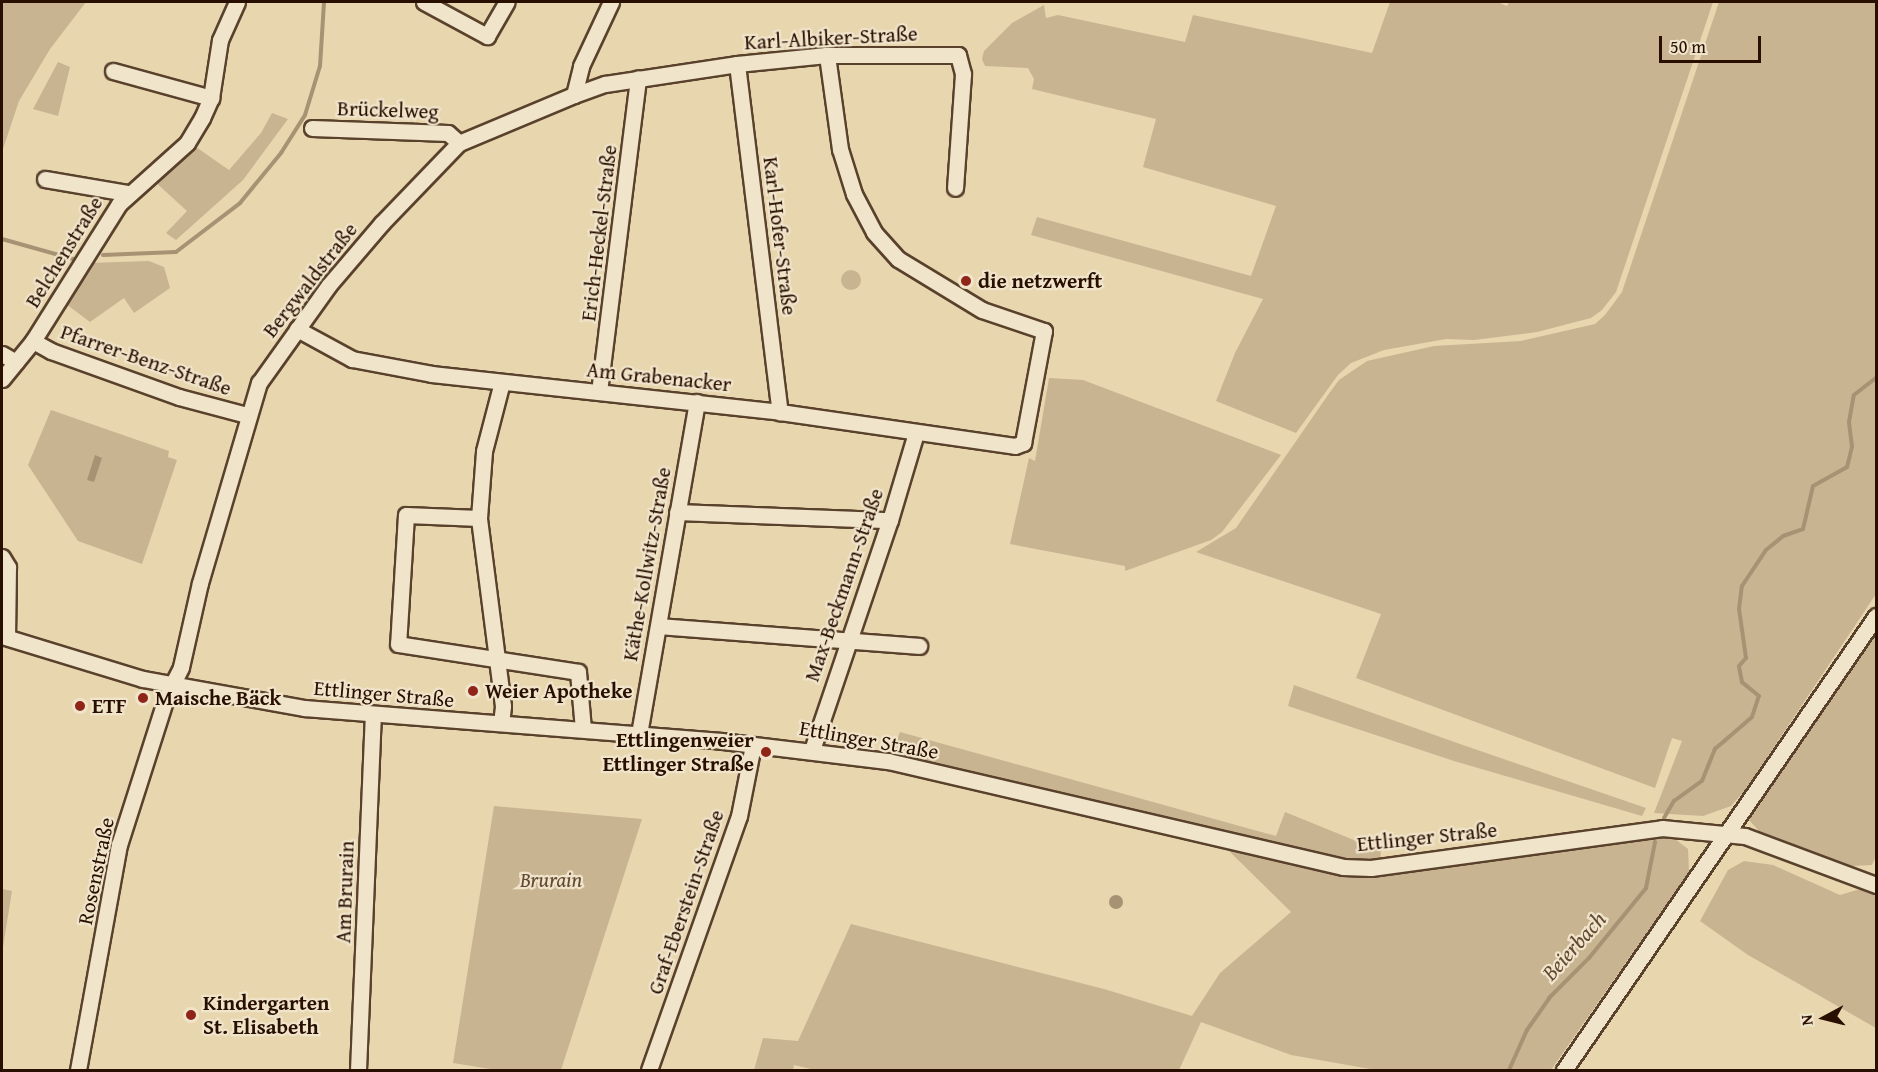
<!DOCTYPE html>
<meta charset="utf-8">
<style>
body{margin:0}
#map{position:relative;width:1878px;height:1072px;overflow:hidden;background:#e8d6af;font-family:"Gentium Book Plus",serif}
div>[style]{position:absolute}
.green>*{inset:0;background:#c8b491}
.round{border-radius:50%}
.water>*{inset:0;background:#a79274}
.stream>*{height:4px;margin:-2px;padding:0 2px;transform-origin:2px;border-radius:2px;background:#a79274}
.roads{filter:drop-shadow(2px 0 #59412c) drop-shadow(-2px 0 #59412c) drop-shadow(0 2px #59412c) drop-shadow(0 -2px #59412c)}
.minor>*{height:15px;margin:-7.5px;padding:0 7.5px;transform-origin:7.5px;border-radius:7.5px;background:#f0e4cb}
.dots>*{width:16px;height:16px;translate:-50% -50%;box-sizing:border-box;border:3px solid #f0e4cb;border-radius:50%}
span{translate:-50% -50%;white-space:nowrap;text-align:center;line-height:1.15;-webkit-text-stroke:4.5px #f0e4cb;paint-order:stroke}
.street-label{font-size:21px;color:#290f00}
.poi-label{font-size:21px;color:#290f00;font-weight:700}
.left{translate:0 -50%;text-align:left}
.right{translate:-100% -50%;text-align:right}
.park-label{font-size:21px;color:#614933;font-style:italic}
.water-label{font-size:22px;color:#624a34;font-style:italic}
.frame{position:absolute;inset:0;border:3px solid #290f00;pointer-events:none}
.north{position:absolute;left:1794px;top:988px;width:60px;height:60px;-webkit-text-stroke:4px #f0e4cb;paint-order:stroke;rotate:263deg;font-size:16px;font-weight:700;line-height:24px;text-align:center;color:#290f00}
.north::after{content:'';display:block;margin:auto;width:21px;height:27px;background:#290f00;clip-path:polygon(50% 0,100% 100%,50% 72%,0 100%)}
.scale{position:absolute;left:1659px;top:36px;width:102px;height:27px;box-sizing:border-box;border:3px solid #290f00;border-top:0;padding-left:8px;font-size:18px;line-height:21px;white-space:nowrap;color:#290f00;-webkit-text-stroke:4px #f0e4cb;paint-order:stroke}
</style>
<div id="map">
<div class="green">
<div style="clip-path:polygon(2px 2px,86px 2px,50px 49px,19px 101px,2px 152px)"></div>
<div style="clip-path:polygon(1390px 2px,1497px 2px,1507px 6px,1509px 2px,1713px 2px,1616px 292px,1602px 310px,1591px 318px,1537px 332px,1474px 340px,1446px 339px,1384px 350px,1351px 363px,1338px 375px,1296px 433px,1216px 401px,1235px 353px,1263px 299px,1031px 235px,1037px 217px,1251px 276px,1276px 206px,1143px 167px,1156px 119px,1032px 89px,1034px 79px,1028px 68px,985px 66px,982px 59px,984px 51px,1012px 23px,1044px 5px,1046px 18px,1058px 15px,1185px 42px,1193px 15px,1372px 53px)"></div>
<div style="clip-path:polygon(1719px 2px,1876px 2px,1876px 594px,1746px 789px,1731px 806px,1703px 816px,1654px 813px,1682px 741px,1672px 738px,1655px 788px,1356px 678px,1381px 614px,1196px 552px,1236px 528px,1328px 395px,1339px 380px,1367px 361px,1434px 346px,1521px 341px,1595px 324px,1605px 315px,1622px 292px)"></div>
<div style="clip-path:polygon(58px 62px,70px 67px,58px 116px,33px 109px)"></div>
<div style="clip-path:polygon(272px 113px,288px 119px,243px 180px,176px 240px,166px 233px,187px 211px,152px 179px,193px 145px,229px 170px,261px 133px)"></div>
<div style="clip-path:polygon(149px 261px,164px 267px,170px 288px,134px 313px,124px 298px,90px 322px,62px 301px,89px 263px)"></div>
<div class="round" style="left:841px;top:270px;width:20px;height:20px"></div>
<div style="clip-path:polygon(1049px 378px,1083px 380px,1281px 455px,1222px 532px,1211px 540px,1125px 571px,1125px 566px,1010px 544px,1029px 458px,1035px 461px)"></div>
<div style="clip-path:polygon(51px 410px,169px 451px,168px 457px,177px 460px,142px 564px,78px 541px,28px 465px)"></div>
<div style="clip-path:polygon(1876px 633px,1876px 856px,1872px 865px,1852px 866px,1759px 831px,1749px 820px)"></div>
<div style="clip-path:polygon(1294px 685px,1460px 744px,1646px 808px,1642px 816px,1454px 761px,1288px 706px)"></div>
<div style="clip-path:polygon(900px 732px,1276px 836px,1285px 812px,1381px 851px,1380px 859px,1345px 860px,892px 753px)"></div>
<div style="clip-path:polygon(494px 806px,642px 819px,561px 1070px,497px 1070px,453px 1063px)"></div>
<div style="clip-path:polygon(1637px 835px,1675px 839px,1688px 849px,1689px 872px,1551px 1070px,1376px 1070px,1291px 1055px,1201px 1022px,1179px 1070px,815px 1070px,794px 1065px,793px 1070px,754px 1070px,763px 1038px,798px 1041px,851px 924px,1104px 989px,1192px 1016px,1220px 973px,1291px 912px,1227px 849px,1330px 871px)"></div>
<div style="clip-path:polygon(1744px 861px,1773px 865px,1840px 895px,1867px 887px,1876px 891px,1876px 1028px,1748px 955px,1700px 921px,1728px 870px)"></div>
<div style="clip-path:polygon(2px 889px,12px 891px,2px 953px)"></div>
</div>
<div class="water">
<div style="clip-path:polygon(95px 455px,102px 458px,94px 482px,87px 480px)"></div>
<div class="round" style="left:1109px;top:895px;width:14px;height:14px"></div>
</div>
<div class="stream">
<div style="left:2px;top:239px;width:74px;rotate:15.7deg"></div>
<div style="left:103px;top:255px;width:73px;rotate:-2.4deg"></div>
<div style="left:176px;top:252px;width:81px;rotate:-37.4deg"></div>
<div style="left:240px;top:203px;width:65px;rotate:-50.6deg"></div>
<div style="left:281px;top:153px;width:45px;rotate:-57.7deg"></div>
<div style="left:305px;top:115px;width:51px;rotate:-73deg"></div>
<div style="left:320px;top:66px;width:64px;rotate:-86.4deg"></div>
<div style="left:1664px;top:818px;width:20px;rotate:-60deg"></div>
<div style="left:1674px;top:801px;width:34px;rotate:-36deg"></div>
<div style="left:1702px;top:781px;width:35px;rotate:-68deg"></div>
<div style="left:1715px;top:749px;width:49px;rotate:-40.9deg"></div>
<div style="left:1752px;top:717px;width:22px;rotate:-72deg"></div>
<div style="left:1759px;top:696px;width:22px;rotate:-141deg"></div>
<div style="left:1742px;top:682px;width:16px;rotate:-101deg"></div>
<div style="left:1739px;top:666px;width:11px;rotate:-49deg"></div>
<div style="left:1746px;top:658px;width:49px;rotate:-98.1deg"></div>
<div style="left:1739px;top:609px;width:23px;rotate:-83deg"></div>
<div style="left:1742px;top:586px;width:43px;rotate:-56.3deg"></div>
<div style="left:1766px;top:550px;width:22px;rotate:-39deg"></div>
<div style="left:1783px;top:536px;width:21px;rotate:-19deg"></div>
<div style="left:1803px;top:529px;width:44px;rotate:-76.9deg"></div>
<div style="left:1813px;top:486px;width:39px;rotate:-29deg"></div>
<div style="left:1847px;top:467px;width:21px;rotate:-76deg"></div>
<div style="left:1852px;top:447px;width:25px;rotate:-97deg"></div>
<div style="left:1849px;top:422px;width:27px;rotate:-80deg"></div>
<div style="left:1854px;top:395px;width:28px;rotate:-38deg"></div>
<div style="left:1509px;top:1070px;width:44px;rotate:-65.8deg"></div>
<div style="left:1527px;top:1030px;width:39px;rotate:-55deg"></div>
<div style="left:1549px;top:998px;width:57px;rotate:-45deg"></div>
<div style="left:1589px;top:958px;width:90px;rotate:-50.8deg"></div>
<div style="left:1646px;top:888px;width:47px;rotate:-78.9deg"></div>
</div>
<div class="roads">
<div class="minor">
<div style="left:424px;top:2px;width:72px;rotate:28.4deg"></div>
<div style="left:487px;top:36px;width:39px;rotate:-60deg"></div>
<div style="left:737px;top:64px;width:351px;rotate:83deg"></div>
<div style="left:113px;top:71px;width:102px;rotate:15.4deg"></div>
<div style="left:574px;top:95px;width:33px;rotate:-20deg"></div>
<div style="left:605px;top:84px;width:134px;rotate:-8.6deg"></div>
<div style="left:737px;top:64px;width:90px;rotate:-5.7deg"></div>
<div style="left:827px;top:55px;width:131px"></div>
<div style="left:958px;top:55px;width:20px;rotate:75deg"></div>
<div style="left:963px;top:74px;width:114px;rotate:94deg"></div>
<div style="left:312px;top:128px;width:136px;rotate:2.1deg"></div>
<div style="left:448px;top:133px;width:15px;rotate:42deg"></div>
<div style="left:45px;top:179px;width:83px;rotate:9.7deg"></div>
<div style="left:297px;top:329px;width:63px;rotate:28.6deg"></div>
<div style="left:352px;top:359px;width:81px;rotate:10.6deg"></div>
<div style="left:432px;top:374px;width:350px;rotate:6.2deg"></div>
<div style="left:780px;top:412px;width:237px;rotate:8.2deg"></div>
<div style="left:1015px;top:446px;width:9px;rotate:-21deg"></div>
<div style="left:1023px;top:443px;width:114px;rotate:-79.4deg"></div>
<div style="left:1044px;top:331px;width:65px;rotate:-161.3deg"></div>
<div style="left:982px;top:310px;width:98px;rotate:-148.7deg"></div>
<div style="left:898px;top:259px;width:36px;rotate:-132deg"></div>
<div style="left:874px;top:232px;width:43px;rotate:-117.8deg"></div>
<div style="left:854px;top:194px;width:47px;rotate:-107.3deg"></div>
<div style="left:840px;top:149px;width:95px;rotate:-97.9deg"></div>
<div style="left:33px;top:341px;width:21px;rotate:29deg"></div>
<div style="left:51px;top:351px;width:136px;rotate:19.8deg"></div>
<div style="left:179px;top:397px;width:70px;rotate:14.8deg"></div>
<div style="left:2px;top:354px;width:16px;rotate:30deg"></div>
<div style="left:2px;top:379px;width:49px;rotate:-50.8deg"></div>
<div style="left:33px;top:341px;width:162px;rotate:-57.9deg"></div>
<div style="left:119px;top:204px;width:91px;rotate:-41.9deg"></div>
<div style="left:187px;top:143px;width:29px;rotate:-59deg"></div>
<div style="left:202px;top:118px;width:22px;rotate:-66deg"></div>
<div style="left:211px;top:98px;width:59px;rotate:-81.2deg"></div>
<div style="left:220px;top:40px;width:42px;rotate:-65.9deg"></div>
<div style="left:599px;top:392px;width:316px;rotate:-82.9deg"></div>
<div style="left:677px;top:512px;width:213px;rotate:2.2deg"></div>
<div style="left:479px;top:518px;width:73px;rotate:-177.6deg"></div>
<div style="left:406px;top:515px;width:129px;rotate:93.5deg"></div>
<div style="left:398px;top:644px;width:182px;rotate:8.8deg"></div>
<div style="left:578px;top:672px;width:57px;rotate:85deg"></div>
<div style="left:2px;top:557px;width:12px;rotate:59deg"></div>
<div style="left:8px;top:567px;width:69px;rotate:90.8deg"></div>
<div style="left:659px;top:626px;width:261px;rotate:4.4deg"></div>
<div style="left:2px;top:636px;width:147px;rotate:17deg"></div>
<div style="left:143px;top:679px;width:164px;rotate:10.2deg"></div>
<div style="left:304px;top:708px;width:419px;rotate:4.5deg"></div>
<div style="left:722px;top:741px;width:167px;rotate:6.9deg"></div>
<div style="left:888px;top:761px;width:467px;rotate:13.1deg"></div>
<div style="left:1343px;top:867px;width:28px;rotate:2deg"></div>
<div style="left:1371px;top:868px;width:294px;rotate:-7.8deg"></div>
<div style="left:1662px;top:828px;width:83px;rotate:5.5deg"></div>
<div style="left:1745px;top:836px;width:140px;rotate:20.5deg"></div>
<div style="left:501px;top:723px;width:17px;rotate:-83deg"></div>
<div style="left:503px;top:706px;width:190px;rotate:-97.3deg"></div>
<div style="left:479px;top:518px;width:67px;rotate:-85.7deg"></div>
<div style="left:484px;top:451px;width:71px;rotate:-75.4deg"></div>
<div style="left:639px;top:734px;width:337px;rotate:-80.1deg"></div>
<div style="left:812px;top:750px;width:243px;rotate:-71.3deg"></div>
<div style="left:890px;top:520px;width:91px;rotate:-73.4deg"></div>
<div style="left:78px;top:1070px;width:229px;rotate:-79.7deg"></div>
<div style="left:119px;top:845px;width:157px;rotate:-72.3deg"></div>
<div style="left:167px;top:695px;width:31px;rotate:-63deg"></div>
<div style="left:181px;top:667px;width:86px;rotate:-77.3deg"></div>
<div style="left:200px;top:583px;width:209px;rotate:-73.6deg"></div>
<div style="left:259px;top:383px;width:120px;rotate:-54.5deg"></div>
<div style="left:329px;top:285px;width:82px;rotate:-49.5deg"></div>
<div style="left:382px;top:223px;width:111px;rotate:-46.1deg"></div>
<div style="left:459px;top:143px;width:125px;rotate:-22.7deg"></div>
<div style="left:574px;top:95px;width:30px;rotate:-76deg"></div>
<div style="left:581px;top:66px;width:71px;rotate:-64.9deg"></div>
<div style="left:358px;top:1070px;width:355px;rotate:-87.6deg"></div>
<div style="left:649px;top:1070px;width:269px;rotate:-70.5deg"></div>
<div style="left:739px;top:816px;width:72px;rotate:-78.8deg"></div>
<div style="left:1564px;top:1070px;width:551px;rotate:-55.5deg"></div>
</div>
</div>
<div class="dots">
<div style="left:966px;top:281px;background:#8f2418"></div>
<div style="left:473px;top:691px;background:#8f2418"></div>
<div style="left:143px;top:698px;background:#8f2418"></div>
<div style="left:80px;top:706px;background:#8f2418"></div>
<div style="left:766px;top:752px;background:#8f2418"></div>
<div style="left:191px;top:1015px;background:#8f2418"></div>
</div>
<div class="street-label">
<span style="left:831px;top:38px;rotate:-3deg">Karl-Albiker-Straße</span>
<span style="left:388px;top:110px;rotate:2deg">Brückelweg</span>
<span style="left:599px;top:233px;rotate:-83deg">Erich-Heckel-Straße</span>
<span style="left:780px;top:236px;rotate:83deg">Karl-Hofer-Straße</span>
<span style="left:64px;top:252px;rotate:-58deg">Belchenstraße</span>
<span style="left:310px;top:280px;rotate:-52deg">Bergwaldstraße</span>
<span style="left:146px;top:360px;rotate:19deg">Pfarrer-Benz-Straße</span>
<span style="left:659px;top:377px;rotate:6deg">Am Grabenacker</span>
<span style="left:647px;top:564px;rotate:-80deg">Käthe-Kollwitz-Straße</span>
<span style="left:844px;top:585px;rotate:-71deg">Max-Beckmann-Straße</span>
<span style="left:384px;top:694px;rotate:5deg">Ettlinger Straße</span>
<span style="left:869px;top:740px;rotate:10deg">Ettlinger Straße</span>
<span style="left:1427px;top:837px;rotate:-6deg">Ettlinger Straße</span>
<span style="left:96px;top:871px;rotate:-78deg">Rosenstraße</span>
<span style="left:345px;top:892px;rotate:-88deg">Am Brurain</span>
<span style="left:686px;top:902px;rotate:-71deg">Graf-Eberstein-Straße</span>
</div>
<div class="poi-label">
<span class="left" style="left:978px;top:281px">die netzwerft</span>
<span class="left" style="left:485px;top:691px">Weier Apotheke</span>
<span class="left" style="left:155px;top:698px">Maische Bäck</span>
<span class="left" style="left:92px;top:706px">ETF</span>
<span class="right" style="left:754px;top:752px">Ettlingenweier<br>Ettlinger Straße</span>
<span class="left" style="left:203px;top:1015px">Kindergarten<br>St. Elisabeth</span>
</div>
<div class="park-label">
<span style="left:551px;top:880px">Brurain</span>
</div>
<div class="water-label">
<span style="left:1574px;top:946px;rotate:-48deg">Beierbach</span>
</div>
<div class="frame"></div>
<div class="north">N</div>
<div class="scale">50 m</div>
</div>
